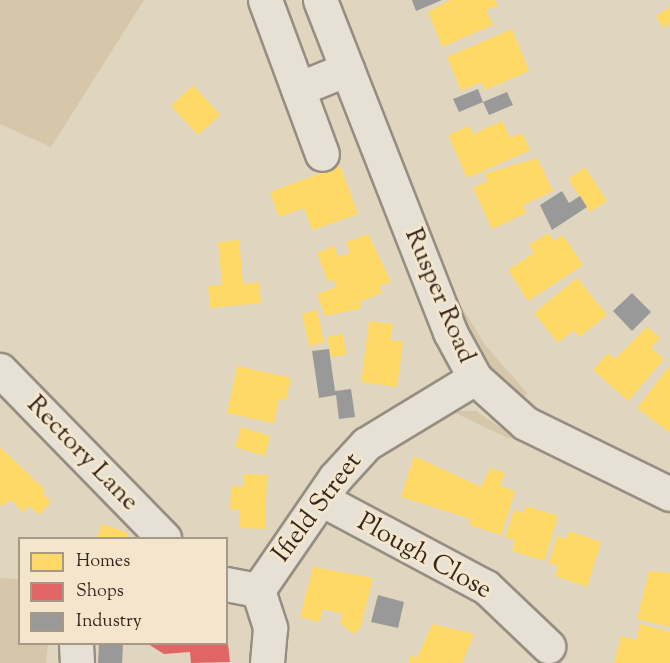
<!DOCTYPE html>
<style>
body{margin:0}
#map{position:relative;width:670px;height:663px;overflow:hidden;background:#e0d5bf;font-family:"Sorts Mill Goudy",serif}
div>[style]{position:absolute}
.green>*{inset:0;background:#d6c7aa}
.homes>*{inset:0;background:#ffd966}
.shops>*{inset:0;background:#e06666}
.industry>*{inset:0;background:#999}
.roads{filter:drop-shadow(2px 0 #968e81) drop-shadow(-2px 0 #968e81) drop-shadow(0 2px #968e81) drop-shadow(0 -2px #968e81)}
.minor>*{height:33px;margin:-16.5px;padding:0 16.5px;transform-origin:16.5px;border-radius:16.5px;background:#e6e0d5}
span{translate:-50% -50%;white-space:nowrap;text-align:center;line-height:1.15;-webkit-text-stroke:6px #f3e6cd;paint-order:stroke}
.street-label{font-size:26px;color:#37261f}
.legend{position:absolute;left:18px;top:537px;width:210px;height:108px;box-sizing:border-box;background:#f3e6cd;border:2px solid #a89987;margin:0;padding:8px 10px;list-style:none;font-size:18px;color:#37261f}
.legend li{display:flex;align-items:center;gap:12px;height:30px}
.legend b{width:30px;border:2px solid #a89987}
</style>
<div id="map">
<div class="green">
<div style="clip-path:polygon(0 0,144px 0,51px 147px,0 124px)"></div>
<div style="clip-path:polygon(451px 289px,485px 345px,528px 394px,515px 400px,489px 369px,467px 335px)"></div>
<div style="clip-path:polygon(451px 411px,476px 411px,512px 435px,510px 439px)"></div>
<div style="clip-path:polygon(0 578px,19px 579px,20px 644px,48px 644px,46px 663px,0 663px)"></div>
</div>
<div class="homes">
<div style="clip-path:polygon(450px 0,495px 0,498px 6px,486px 10px,493px 25px,442px 47px,428px 12px)"></div>
<div style="clip-path:polygon(670px 7px,670px 24px,663px 28px,656px 16px)"></div>
<div style="clip-path:polygon(512px 29px,529px 71px,485px 90px,481px 82px,461px 91px,447px 57px)"></div>
<div style="clip-path:polygon(193px 85px,220px 115px,198px 135px,171px 106px)"></div>
<div style="clip-path:polygon(502px 121px,510px 138px,522px 133px,530px 150px,467px 178px,448px 135px,469px 126px,473px 134px)"></div>
<div style="clip-path:polygon(537px 158px,553px 191px,523px 205px,526px 213px,492px 229px,473px 188px,488px 181px,484px 174px)"></div>
<div style="clip-path:polygon(340px 166px,358px 214px,312px 230px,304px 208px,279px 217px,270px 192px)"></div>
<div style="clip-path:polygon(585px 167px,607px 201px,590px 212px,568px 179px)"></div>
<div style="clip-path:polygon(548px 233px,554px 241px,563px 235px,583px 265px,528px 301px,508px 270px,534px 253px,529px 245px)"></div>
<div style="clip-path:polygon(368px 234px,391px 282px,379px 286px,382px 293px,359px 302px,362px 308px,325px 316px,317px 294px,336px 287px,334px 280px,328px 282px,317px 253px,334px 246px,338px 257px,350px 253px,346px 242px)"></div>
<div style="clip-path:polygon(239px 240px,243px 284px,259px 282px,261px 303px,210px 308px,208px 286px,222px 285px,218px 242px)"></div>
<div style="clip-path:polygon(577px 278px,607px 315px,579px 337px,574px 330px,558px 343px,534px 313px)"></div>
<div style="clip-path:polygon(317px 310px,324px 343px,309px 346px,302px 314px)"></div>
<div style="clip-path:polygon(369px 321px,393px 324px,390px 340px,403px 342px,397px 387px,361px 382px)"></div>
<div style="clip-path:polygon(647px 327px,660px 338px,651px 348px,664px 359px,628px 401px,593px 370px,608px 353px,615px 359px)"></div>
<div style="clip-path:polygon(343px 334px,346px 355px,331px 357px,327px 337px)"></div>
<div style="clip-path:polygon(670px 365px,670px 433px,637px 408px)"></div>
<div style="clip-path:polygon(237px 366px,291px 378px,286px 400px,279px 398px,274px 423px,227px 413px)"></div>
<div style="clip-path:polygon(241px 427px,270px 436px,265px 456px,235px 447px)"></div>
<div style="clip-path:polygon(0 447px,45px 490px,42px 493px,51px 502px,39px 515px,29px 506px,23px 512px,11px 500px,0 506px)"></div>
<div style="clip-path:polygon(414px 456px,481px 487px,490px 468px,505px 473px,500px 486px,515px 491px,501px 535px,469px 525px,471px 519px,401px 497px)"></div>
<div style="clip-path:polygon(243px 474px,267px 475px,265px 529px,239px 528px,240px 510px,230px 509px,231px 486px,243px 487px)"></div>
<div style="clip-path:polygon(526px 506px,558px 516px,544px 561px,512px 551px,515px 540px,505px 537px,514px 510px,523px 513px)"></div>
<div style="clip-path:polygon(102px 524px,128px 533px,126px 538px,97px 538px)"></div>
<div style="clip-path:polygon(569px 531px,601px 542px,587px 587px,555px 576px,558px 566px,549px 563px,557px 536px,566px 539px)"></div>
<div style="clip-path:polygon(313px 567px,373px 578px,360px 628px,353px 634px,340px 623px,343px 614px,323px 609px,319px 622px,300px 617px)"></div>
<div style="clip-path:polygon(649px 571px,670px 573px,670px 627px,637px 619px)"></div>
<div style="clip-path:polygon(432px 624px,474px 634px,462px 663px,409px 663px,410px 656px,417px 658px)"></div>
<div style="clip-path:polygon(640px 624px,670px 632px,670px 663px,614px 663px,621px 636px,636px 640px)"></div>
</div>
<div class="shops">
<div style="clip-path:polygon(148px 644px,228px 644px,230px 662px,191px 663px,190px 652px,164px 654px)"></div>
</div>
<div class="industry">
<div style="clip-path:polygon(412px 0,442px 0,416px 11px)"></div>
<div style="clip-path:polygon(478px 89px,483px 102px,459px 112px,453px 99px)"></div>
<div style="clip-path:polygon(507px 92px,513px 105px,489px 115px,483px 102px)"></div>
<div style="clip-path:polygon(562px 191px,569px 203px,580px 196px,587px 207px,552px 230px,540px 205px)"></div>
<div style="clip-path:polygon(632px 293px,651px 312px,632px 331px,613px 311px)"></div>
<div style="clip-path:polygon(329px 349px,335px 391px,351px 389px,355px 417px,339px 419px,336px 395px,319px 398px,312px 351px)"></div>
<div style="clip-path:polygon(378px 595px,404px 602px,398px 628px,371px 622px)"></div>
<div style="clip-path:polygon(99px 644px,123px 644px,122px 663px,98px 663px)"></div>
</div>
<div class="roads">
<div class="minor">
<div style="left:265px;top:0;width:164px;rotate:69.7deg"></div>
<div style="left:320px;top:0;width:357px;rotate:68.6deg"></div>
<div style="left:450px;top:332px;width:52px;rotate:61.5deg"></div>
<div style="left:475px;top:378px;width:67px;rotate:42deg"></div>
<div style="left:525px;top:423px;width:161px;rotate:26.1deg"></div>
<div style="left:298px;top:89px;width:53px;rotate:-22.2deg"></div>
<div style="left:0;top:370px;width:235px;rotate:45.7deg"></div>
<div style="left:321px;top:499px;width:187px;rotate:28.1deg"></div>
<div style="left:486px;top:587px;width:86px;rotate:43.6deg"></div>
<div style="left:226px;top:584px;width:33px;rotate:11deg"></div>
<div style="left:258px;top:590px;width:136px;rotate:-55.5deg"></div>
<div style="left:335px;top:478px;width:46px;rotate:-47.6deg"></div>
<div style="left:366px;top:444px;width:127px;rotate:-31.2deg"></div>
<div style="left:258px;top:590px;width:40px;rotate:72deg"></div>
<div style="left:270px;top:628px;width:35px;rotate:95deg"></div>
<div style="left:76px;top:644px;width:19px;rotate:87deg"></div>
</div>
</div>
<div class="street-label">
<span style="left:439px;top:296px;rotate:67deg">Rusper Road</span>
<span style="left:82px;top:454px;rotate:46deg">Rectory Lane</span>
<span style="left:318px;top:508px;rotate:-53deg">Ifield Street</span>
<span style="left:424px;top:557px;rotate:29deg">Plough Close</span>
</div>
<ul class="legend">
<li><b style="height:16px;background:#ffd966"></b>Homes</li>
<li><b style="height:16px;background:#e06666"></b>Shops</li>
<li><b style="height:16px;background:#999"></b>Industry</li>
</ul>
</div>
